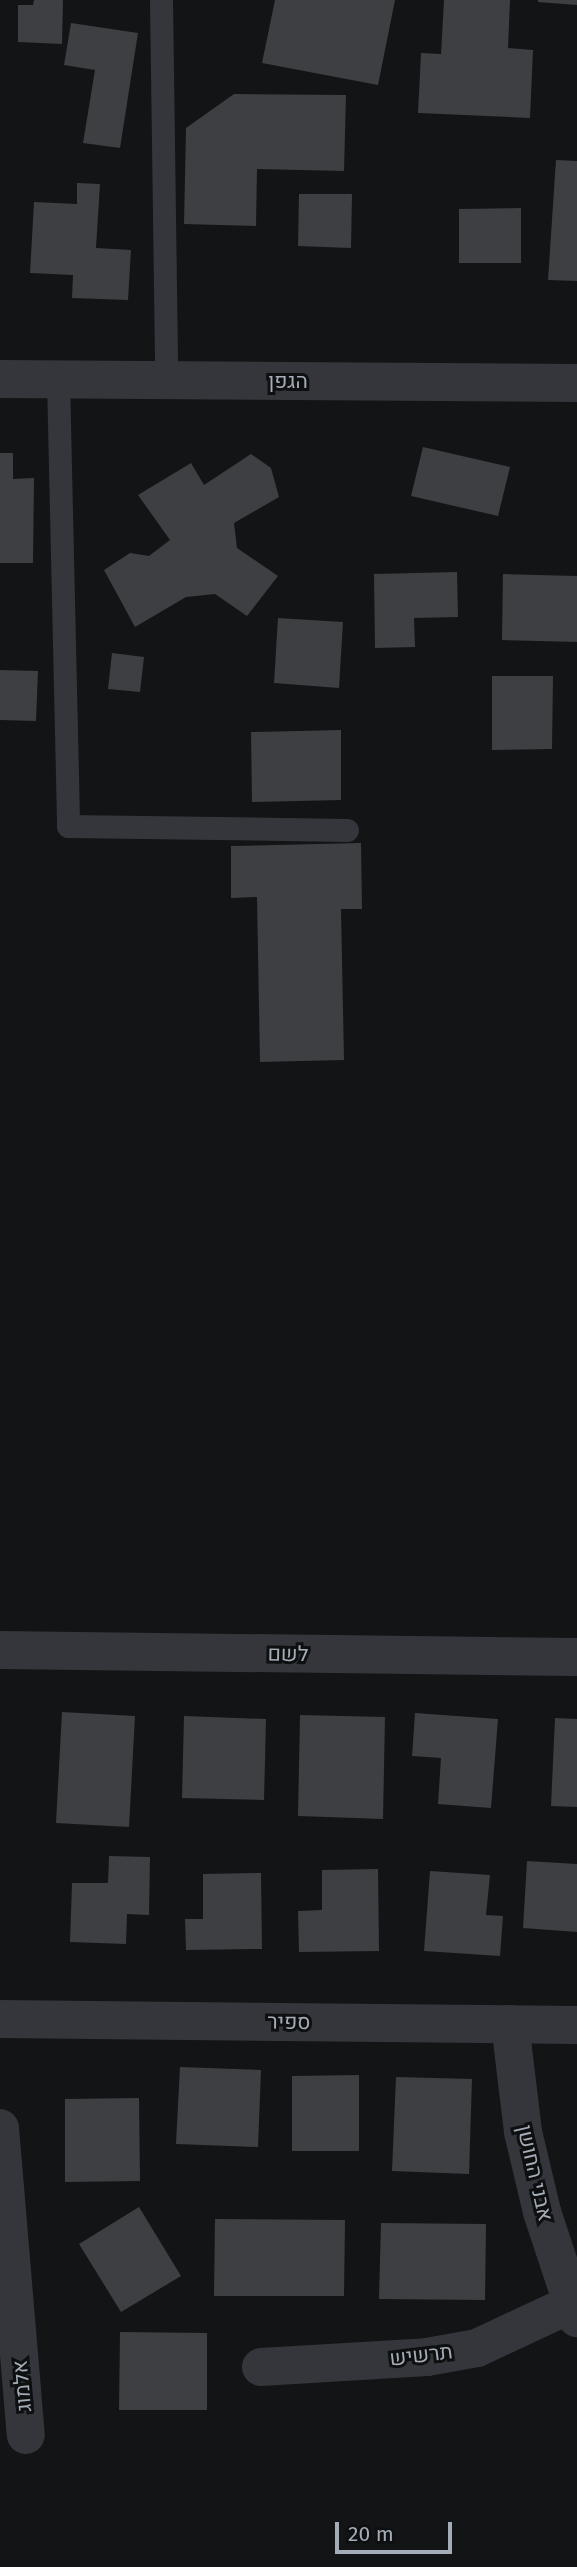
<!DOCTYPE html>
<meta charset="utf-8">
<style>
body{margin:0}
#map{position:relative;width:577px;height:2567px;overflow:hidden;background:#131415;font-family:"Fira Sans",Heebo,sans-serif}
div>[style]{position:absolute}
.building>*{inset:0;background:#3d3f43}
.lane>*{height:23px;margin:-11.5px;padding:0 11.5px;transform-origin:11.5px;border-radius:11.5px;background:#34363b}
.street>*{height:38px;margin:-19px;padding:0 19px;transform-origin:19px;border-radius:19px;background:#34363b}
span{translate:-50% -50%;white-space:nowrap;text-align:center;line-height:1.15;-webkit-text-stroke:6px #0e0f10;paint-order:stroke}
.street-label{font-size:21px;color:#a4acb7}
.scale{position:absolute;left:335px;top:2522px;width:117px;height:32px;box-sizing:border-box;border:4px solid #a4acb7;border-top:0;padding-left:9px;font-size:21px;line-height:24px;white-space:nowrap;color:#a4acb7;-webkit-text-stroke:5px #0e0f10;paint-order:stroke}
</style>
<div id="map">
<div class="building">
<div style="clip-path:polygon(34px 0,63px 0,62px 44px,18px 42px,18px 5px,33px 5px)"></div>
<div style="clip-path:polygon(275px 0,395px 0,378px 85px,262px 63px)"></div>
<div style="clip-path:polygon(444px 0,510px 0,508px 48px,533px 50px,530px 118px,418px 113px,421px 53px,441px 54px)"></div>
<div style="clip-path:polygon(538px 0,577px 0,577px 5px,538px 2px)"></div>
<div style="clip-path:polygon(71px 23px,138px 33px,120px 148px,83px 143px,95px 70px,64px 65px)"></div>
<div style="clip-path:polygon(234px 94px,346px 95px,344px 171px,257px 169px,256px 226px,184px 224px,186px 128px)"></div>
<div style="clip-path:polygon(556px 160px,577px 161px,577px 281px,548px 280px)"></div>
<div style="clip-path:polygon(77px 183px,100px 184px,96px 248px,131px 250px,128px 300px,72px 298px,73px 275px,30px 273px,34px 202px,77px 204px)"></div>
<div style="clip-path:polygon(299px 194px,352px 194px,351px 248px,298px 246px)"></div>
<div style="clip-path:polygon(521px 208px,521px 263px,459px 263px,459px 209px)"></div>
<div style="clip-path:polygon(423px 447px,510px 467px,498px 516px,411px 496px)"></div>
<div style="clip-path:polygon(0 453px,13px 453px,13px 479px,34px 478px,33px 563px,0 563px)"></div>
<div style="clip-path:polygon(251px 454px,271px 468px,279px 497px,234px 523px,237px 548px,278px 576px,247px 616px,215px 594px,186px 597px,135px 627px,104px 570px,130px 553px,149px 556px,170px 540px,138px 495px,191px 463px,204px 485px)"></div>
<div style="clip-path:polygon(457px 572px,458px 617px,414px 618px,415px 647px,375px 648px,374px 574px)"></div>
<div style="clip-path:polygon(503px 574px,577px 576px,577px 642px,502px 640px)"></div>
<div style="clip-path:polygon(278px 618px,343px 622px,339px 688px,274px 683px)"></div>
<div style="clip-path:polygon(112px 653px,144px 657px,140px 692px,108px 689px)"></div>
<div style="clip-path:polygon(0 670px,38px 671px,36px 721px,0 720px)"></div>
<div style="clip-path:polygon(492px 676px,553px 676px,552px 749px,492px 750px)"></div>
<div style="clip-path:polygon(341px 730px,341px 800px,252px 802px,251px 732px)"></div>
<div style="clip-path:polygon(361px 843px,362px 909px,341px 909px,344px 1060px,260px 1062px,257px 897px,231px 898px,231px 846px)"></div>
<div style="clip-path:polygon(62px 1712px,135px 1716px,129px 1827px,56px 1823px)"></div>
<div style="clip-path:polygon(415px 1713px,498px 1719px,491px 1808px,438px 1804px,441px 1758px,412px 1756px)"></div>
<div style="clip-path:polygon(300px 1715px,385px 1717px,383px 1819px,298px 1816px)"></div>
<div style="clip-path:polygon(184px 1716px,266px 1719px,264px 1800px,182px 1798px)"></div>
<div style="clip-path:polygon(555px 1718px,577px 1719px,577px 1807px,551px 1806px)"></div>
<div style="clip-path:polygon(109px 1856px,150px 1857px,149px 1915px,127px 1914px,126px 1944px,70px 1942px,72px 1883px,108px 1883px)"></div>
<div style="clip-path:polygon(527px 1861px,577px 1864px,577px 1932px,523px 1928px)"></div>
<div style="clip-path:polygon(378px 1869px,379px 1951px,299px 1952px,298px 1911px,322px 1910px,322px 1870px)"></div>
<div style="clip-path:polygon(430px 1871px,490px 1875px,486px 1915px,503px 1916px,500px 1956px,424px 1951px)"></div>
<div style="clip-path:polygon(261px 1873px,262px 1949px,186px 1950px,185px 1919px,203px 1919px,203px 1874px)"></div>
<div style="clip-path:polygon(180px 2067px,261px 2070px,258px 2147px,176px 2144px)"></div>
<div style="clip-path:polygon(359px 2075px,359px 2151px,292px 2151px,292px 2076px)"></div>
<div style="clip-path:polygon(396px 2077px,472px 2079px,469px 2174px,392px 2171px)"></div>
<div style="clip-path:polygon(139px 2098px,140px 2181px,65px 2182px,65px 2099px)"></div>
<div style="clip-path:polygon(139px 2207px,181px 2276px,121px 2312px,79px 2244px)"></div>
<div style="clip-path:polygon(215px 2219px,345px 2220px,344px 2296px,214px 2296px)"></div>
<div style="clip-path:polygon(381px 2223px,486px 2224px,485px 2300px,379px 2299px)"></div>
<div style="clip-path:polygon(120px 2332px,207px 2333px,207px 2410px,119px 2410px)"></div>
</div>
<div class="lane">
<div style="left:161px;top:0;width:380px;rotate:89.2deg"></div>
<div style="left:58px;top:379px;width:447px;rotate:88.7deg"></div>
<div style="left:68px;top:826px;width:279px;rotate:0.8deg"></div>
</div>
<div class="street">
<div style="left:0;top:379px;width:577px;rotate:0.4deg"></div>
<div style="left:0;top:1650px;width:577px;rotate:0.7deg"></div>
<div style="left:0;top:2019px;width:577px;rotate:0.6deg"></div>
<div style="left:510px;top:2024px;width:109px;rotate:83.1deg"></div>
<div style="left:523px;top:2132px;width:82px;rotate:76.6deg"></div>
<div style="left:542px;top:2212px;width:112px;rotate:71.7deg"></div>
<div style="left:0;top:2128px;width:308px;rotate:85.2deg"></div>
<div style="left:261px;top:2367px;width:166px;rotate:-3.4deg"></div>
<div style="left:427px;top:2357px;width:51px;rotate:-10.2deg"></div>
<div style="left:477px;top:2348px;width:104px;rotate:-25.1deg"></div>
</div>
<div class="street-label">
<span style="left:288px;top:381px">הגפן</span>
<span style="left:288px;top:1654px;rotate:1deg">לשם</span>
<span style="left:289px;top:2022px;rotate:1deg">ספיר</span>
<span style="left:535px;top:2173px;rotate:77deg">אבני החושן</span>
<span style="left:421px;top:2355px;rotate:-7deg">תרשיש</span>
<span style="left:22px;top:2386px;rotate:-95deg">אלמוג</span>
</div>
<div class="scale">20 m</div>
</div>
